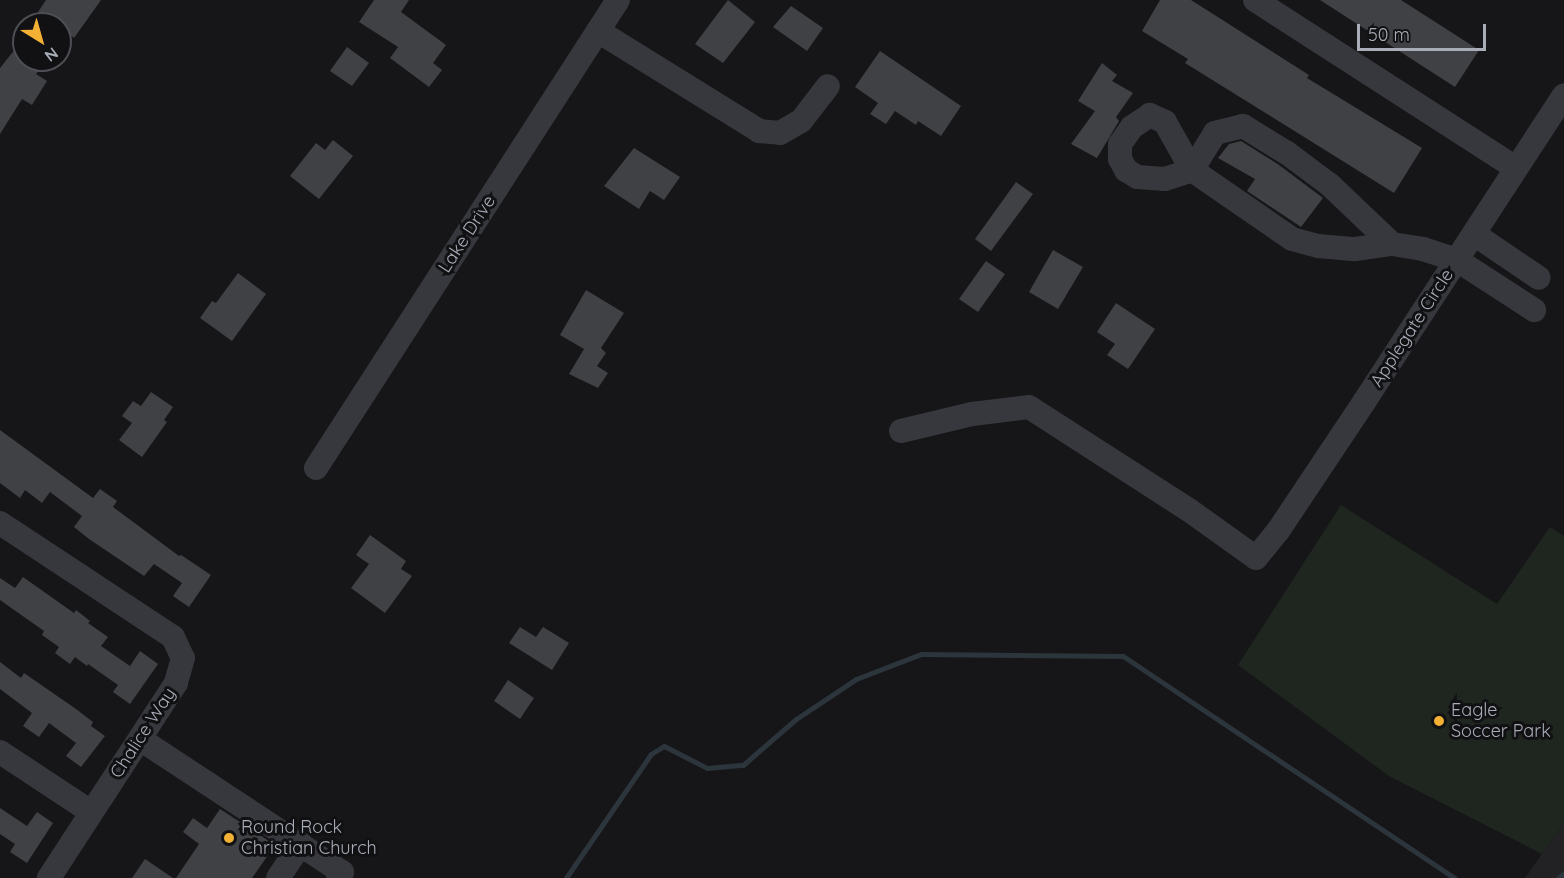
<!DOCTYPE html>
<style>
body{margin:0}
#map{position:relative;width:1564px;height:878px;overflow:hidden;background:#161618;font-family:Quicksand,sans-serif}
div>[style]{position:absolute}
.built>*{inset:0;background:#222225}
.green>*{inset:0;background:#1e261f}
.stream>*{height:5px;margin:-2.5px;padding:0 2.5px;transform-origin:2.5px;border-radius:2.5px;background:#2c353c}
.building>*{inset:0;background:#404145}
.minor>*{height:24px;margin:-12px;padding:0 12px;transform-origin:12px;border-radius:12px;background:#37383d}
.dots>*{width:16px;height:16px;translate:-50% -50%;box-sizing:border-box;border:3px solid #111113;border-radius:50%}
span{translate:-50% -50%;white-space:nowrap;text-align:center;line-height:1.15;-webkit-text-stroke:6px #111113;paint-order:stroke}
.street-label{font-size:18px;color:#a8adb8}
.poi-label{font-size:18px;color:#a8adb8}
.left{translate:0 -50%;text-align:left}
.north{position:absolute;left:12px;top:12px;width:60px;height:60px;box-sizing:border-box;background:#111113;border:2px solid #4d4f55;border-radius:50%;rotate:143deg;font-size:16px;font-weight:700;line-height:24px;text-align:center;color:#a8adb8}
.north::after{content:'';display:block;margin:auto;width:21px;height:27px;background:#f2b134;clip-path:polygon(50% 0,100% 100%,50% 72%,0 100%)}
.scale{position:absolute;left:1357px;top:24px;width:129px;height:27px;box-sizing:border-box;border:3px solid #a8adb8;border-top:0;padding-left:8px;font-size:18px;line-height:21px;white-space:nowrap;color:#a8adb8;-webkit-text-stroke:4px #111113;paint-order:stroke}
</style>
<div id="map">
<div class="built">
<div style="clip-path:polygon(1564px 823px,1564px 878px,1525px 878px,1542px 854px)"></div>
</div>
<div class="green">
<div style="clip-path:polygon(1341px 505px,1497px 604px,1550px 527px,1564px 536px,1564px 823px,1542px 854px,1389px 776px,1238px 665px)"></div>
</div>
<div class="stream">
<div style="left:566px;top:878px;width:150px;rotate:-55.6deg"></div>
<div style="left:651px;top:754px;width:15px;rotate:-32deg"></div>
<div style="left:664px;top:746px;width:48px;rotate:27.1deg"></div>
<div style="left:707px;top:768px;width:36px;rotate:-5deg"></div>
<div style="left:743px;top:765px;width:70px;rotate:-41deg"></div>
<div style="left:796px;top:719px;width:72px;rotate:-33.7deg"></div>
<div style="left:856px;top:679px;width:70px;rotate:-21deg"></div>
<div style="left:921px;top:654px;width:202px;rotate:0.6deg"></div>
<div style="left:1123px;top:656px;width:399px;rotate:33.8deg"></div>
<div style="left:1558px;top:878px;width:8px;rotate:-40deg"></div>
</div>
<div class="building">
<div style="clip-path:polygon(46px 0,101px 0,74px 38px,69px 34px,60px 44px,60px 24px,55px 24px,38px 12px)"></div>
<div style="clip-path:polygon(374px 0,409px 0,401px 12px,446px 45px,433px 63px,442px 70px,429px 87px,390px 58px,398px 47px,359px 22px)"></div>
<div style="clip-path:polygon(728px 0,755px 22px,723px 63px,695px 44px)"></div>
<div style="clip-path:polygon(1160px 0,1191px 0,1309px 75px,1307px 78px,1422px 148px,1394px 193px,1185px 63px,1188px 59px,1142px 31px)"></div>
<div style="clip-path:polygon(1320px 0,1401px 0,1479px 50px,1455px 87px)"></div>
<div style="clip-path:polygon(791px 6px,823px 28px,807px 51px,773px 27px)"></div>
<div style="clip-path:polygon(24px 38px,24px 60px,47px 60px,36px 74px,47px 81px,32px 105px,22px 99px,0 134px,0 68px)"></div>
<div style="clip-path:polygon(347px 47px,369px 63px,352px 86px,330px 71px)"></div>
<div style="clip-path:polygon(880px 51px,961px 106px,941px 136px,918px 121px,916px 125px,895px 111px,886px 124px,870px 114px,878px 103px,855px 87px)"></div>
<div style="clip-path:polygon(1102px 63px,1117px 75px,1112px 81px,1133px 93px,1116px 117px,1119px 121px,1097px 158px,1071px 144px,1095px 111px,1078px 101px)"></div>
<div style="clip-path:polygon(333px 140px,353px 156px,319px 199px,290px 176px,316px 143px,325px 150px)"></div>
<div style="clip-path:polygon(1241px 141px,1279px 165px,1323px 198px,1301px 227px,1247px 191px,1255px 179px,1218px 158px,1229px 144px)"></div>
<div style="clip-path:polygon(634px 148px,680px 177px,664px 200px,650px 191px,639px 209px,604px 186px)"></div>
<div style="clip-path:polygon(1016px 182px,1033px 194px,991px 251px,975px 239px)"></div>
<div style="clip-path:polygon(1053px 250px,1083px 267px,1058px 309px,1029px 292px)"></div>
<div style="clip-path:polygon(986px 261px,1005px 274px,978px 312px,959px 299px)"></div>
<div style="clip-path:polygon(238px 273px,266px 294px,232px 341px,200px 318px,212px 301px,216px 303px)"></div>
<div style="clip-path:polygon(586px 290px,624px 313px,601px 348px,606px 353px,597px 366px,608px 373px,598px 388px,569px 374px,584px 349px,560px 335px)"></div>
<div style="clip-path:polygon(1116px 303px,1155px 329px,1128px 369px,1107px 355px,1115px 344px,1097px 332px)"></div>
<div style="clip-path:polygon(151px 392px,173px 407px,164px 420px,167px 422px,142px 457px,119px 440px,132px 423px,122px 416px,133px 401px,141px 406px)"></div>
<div style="clip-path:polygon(0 430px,93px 498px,100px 489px,117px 501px,113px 507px,179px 556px,181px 555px,211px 575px,189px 607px,173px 596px,182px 583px,154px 564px,144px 576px,89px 539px,74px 527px,82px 516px,50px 492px,42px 503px,25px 490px,20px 498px,0 483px)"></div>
<div style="clip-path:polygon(370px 535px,406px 561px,401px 569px,412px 576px,385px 613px,351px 588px,369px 564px,356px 555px)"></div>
<div style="clip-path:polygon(23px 577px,74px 613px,76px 610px,90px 621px,88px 623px,108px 637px,101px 646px,130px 666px,140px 651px,158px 664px,130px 704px,113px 692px,118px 685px,88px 664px,87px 666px,75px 657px,70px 664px,55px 653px,59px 647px,42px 635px,44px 631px,0 600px,0 578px,15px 588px)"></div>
<div style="clip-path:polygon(520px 627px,536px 637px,543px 627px,569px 643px,552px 670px,509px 643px)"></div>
<div style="clip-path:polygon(0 662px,21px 678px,24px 673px,76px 709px,93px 722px,91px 726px,105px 736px,81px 767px,66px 756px,76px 743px,49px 723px,39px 737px,23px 726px,32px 713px,0 689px)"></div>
<div style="clip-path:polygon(508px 680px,534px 698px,520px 719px,494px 701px)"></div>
<div style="clip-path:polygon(0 808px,27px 826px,37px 812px,53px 823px,27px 863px,10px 852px,15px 844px,0 834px)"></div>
<div style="clip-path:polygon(220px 809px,275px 845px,252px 878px,176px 878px,199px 844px,183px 832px,193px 818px,207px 828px)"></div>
<div style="clip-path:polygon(145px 859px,173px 878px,132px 878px)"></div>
</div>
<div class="minor">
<div style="left:1255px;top:0;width:310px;rotate:32.8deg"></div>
<div style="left:598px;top:31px;width:190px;rotate:31.8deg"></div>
<div style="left:759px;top:131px;width:21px;rotate:5deg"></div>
<div style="left:780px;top:133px;width:24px;rotate:-30deg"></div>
<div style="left:801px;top:121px;width:44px;rotate:-52.4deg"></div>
<div style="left:1474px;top:234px;width:78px;rotate:34.1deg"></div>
<div style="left:1392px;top:244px;width:86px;rotate:-136.4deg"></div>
<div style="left:1330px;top:185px;width:54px;rotate:-143.3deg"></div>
<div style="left:1287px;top:153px;width:52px;rotate:-148.5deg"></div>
<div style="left:1243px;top:126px;width:29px;rotate:166deg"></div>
<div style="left:1215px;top:133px;width:44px;rotate:121.9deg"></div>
<div style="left:1192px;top:170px;width:55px;rotate:-119.4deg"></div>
<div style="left:1165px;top:122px;width:17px;rotate:-155deg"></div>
<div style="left:1150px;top:115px;width:22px;rotate:146deg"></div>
<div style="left:1132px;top:127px;width:21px;rotate:125deg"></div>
<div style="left:1120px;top:144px;width:15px;rotate:90deg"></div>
<div style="left:1120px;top:159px;width:13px;rotate:61deg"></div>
<div style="left:1126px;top:170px;width:13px;rotate:32deg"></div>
<div style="left:1137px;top:177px;width:28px;rotate:4deg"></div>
<div style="left:1165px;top:179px;width:28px;rotate:-18deg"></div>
<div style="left:1192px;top:170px;width:121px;rotate:34.6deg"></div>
<div style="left:1292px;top:239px;width:27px;rotate:15deg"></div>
<div style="left:1318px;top:246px;width:37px;rotate:5deg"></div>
<div style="left:1355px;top:249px;width:37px;rotate:-8deg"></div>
<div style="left:1392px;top:244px;width:31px;rotate:9deg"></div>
<div style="left:1423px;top:249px;width:36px;rotate:18deg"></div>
<div style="left:1457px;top:260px;width:92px;rotate:33deg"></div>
<div style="left:901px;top:431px;width:73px;rotate:-13.5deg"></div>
<div style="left:972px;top:414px;width:57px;rotate:-7deg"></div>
<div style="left:1029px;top:407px;width:190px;rotate:32.8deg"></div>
<div style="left:1189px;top:510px;width:82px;rotate:35.6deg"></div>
<div style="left:1256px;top:558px;width:35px;rotate:-51deg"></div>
<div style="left:1278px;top:531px;width:155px;rotate:-56.3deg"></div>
<div style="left:1364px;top:402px;width:366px;rotate:-56.9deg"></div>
<div style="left:316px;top:468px;width:557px;rotate:-57.17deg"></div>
<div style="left:0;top:523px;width:207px;rotate:33.4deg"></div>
<div style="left:173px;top:637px;width:23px;rotate:65deg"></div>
<div style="left:183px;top:658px;width:26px;rotate:106deg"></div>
<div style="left:176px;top:683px;width:233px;rotate:123.1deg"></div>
<div style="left:140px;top:739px;width:242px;rotate:33.4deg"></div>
<div style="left:342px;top:872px;width:7px;rotate:124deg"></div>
<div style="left:0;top:752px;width:109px;rotate:33.4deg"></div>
<div style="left:278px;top:878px;width:41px;rotate:-55.9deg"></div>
</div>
<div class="dots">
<div style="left:1439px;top:721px;background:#f2b134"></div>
<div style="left:229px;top:838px;background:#f2b134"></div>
</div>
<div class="street-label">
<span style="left:467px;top:234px;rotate:-57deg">Lake Drive</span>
<span style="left:1412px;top:328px;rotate:-57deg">Applegate Circle</span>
<span style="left:143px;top:733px;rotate:-57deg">Chalice Way</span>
</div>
<div class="poi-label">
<span class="left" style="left:1451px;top:721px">Eagle<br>Soccer Park</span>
<span class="left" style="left:241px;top:838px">Round Rock<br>Christian Church</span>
</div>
<div class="north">N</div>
<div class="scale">50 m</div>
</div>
